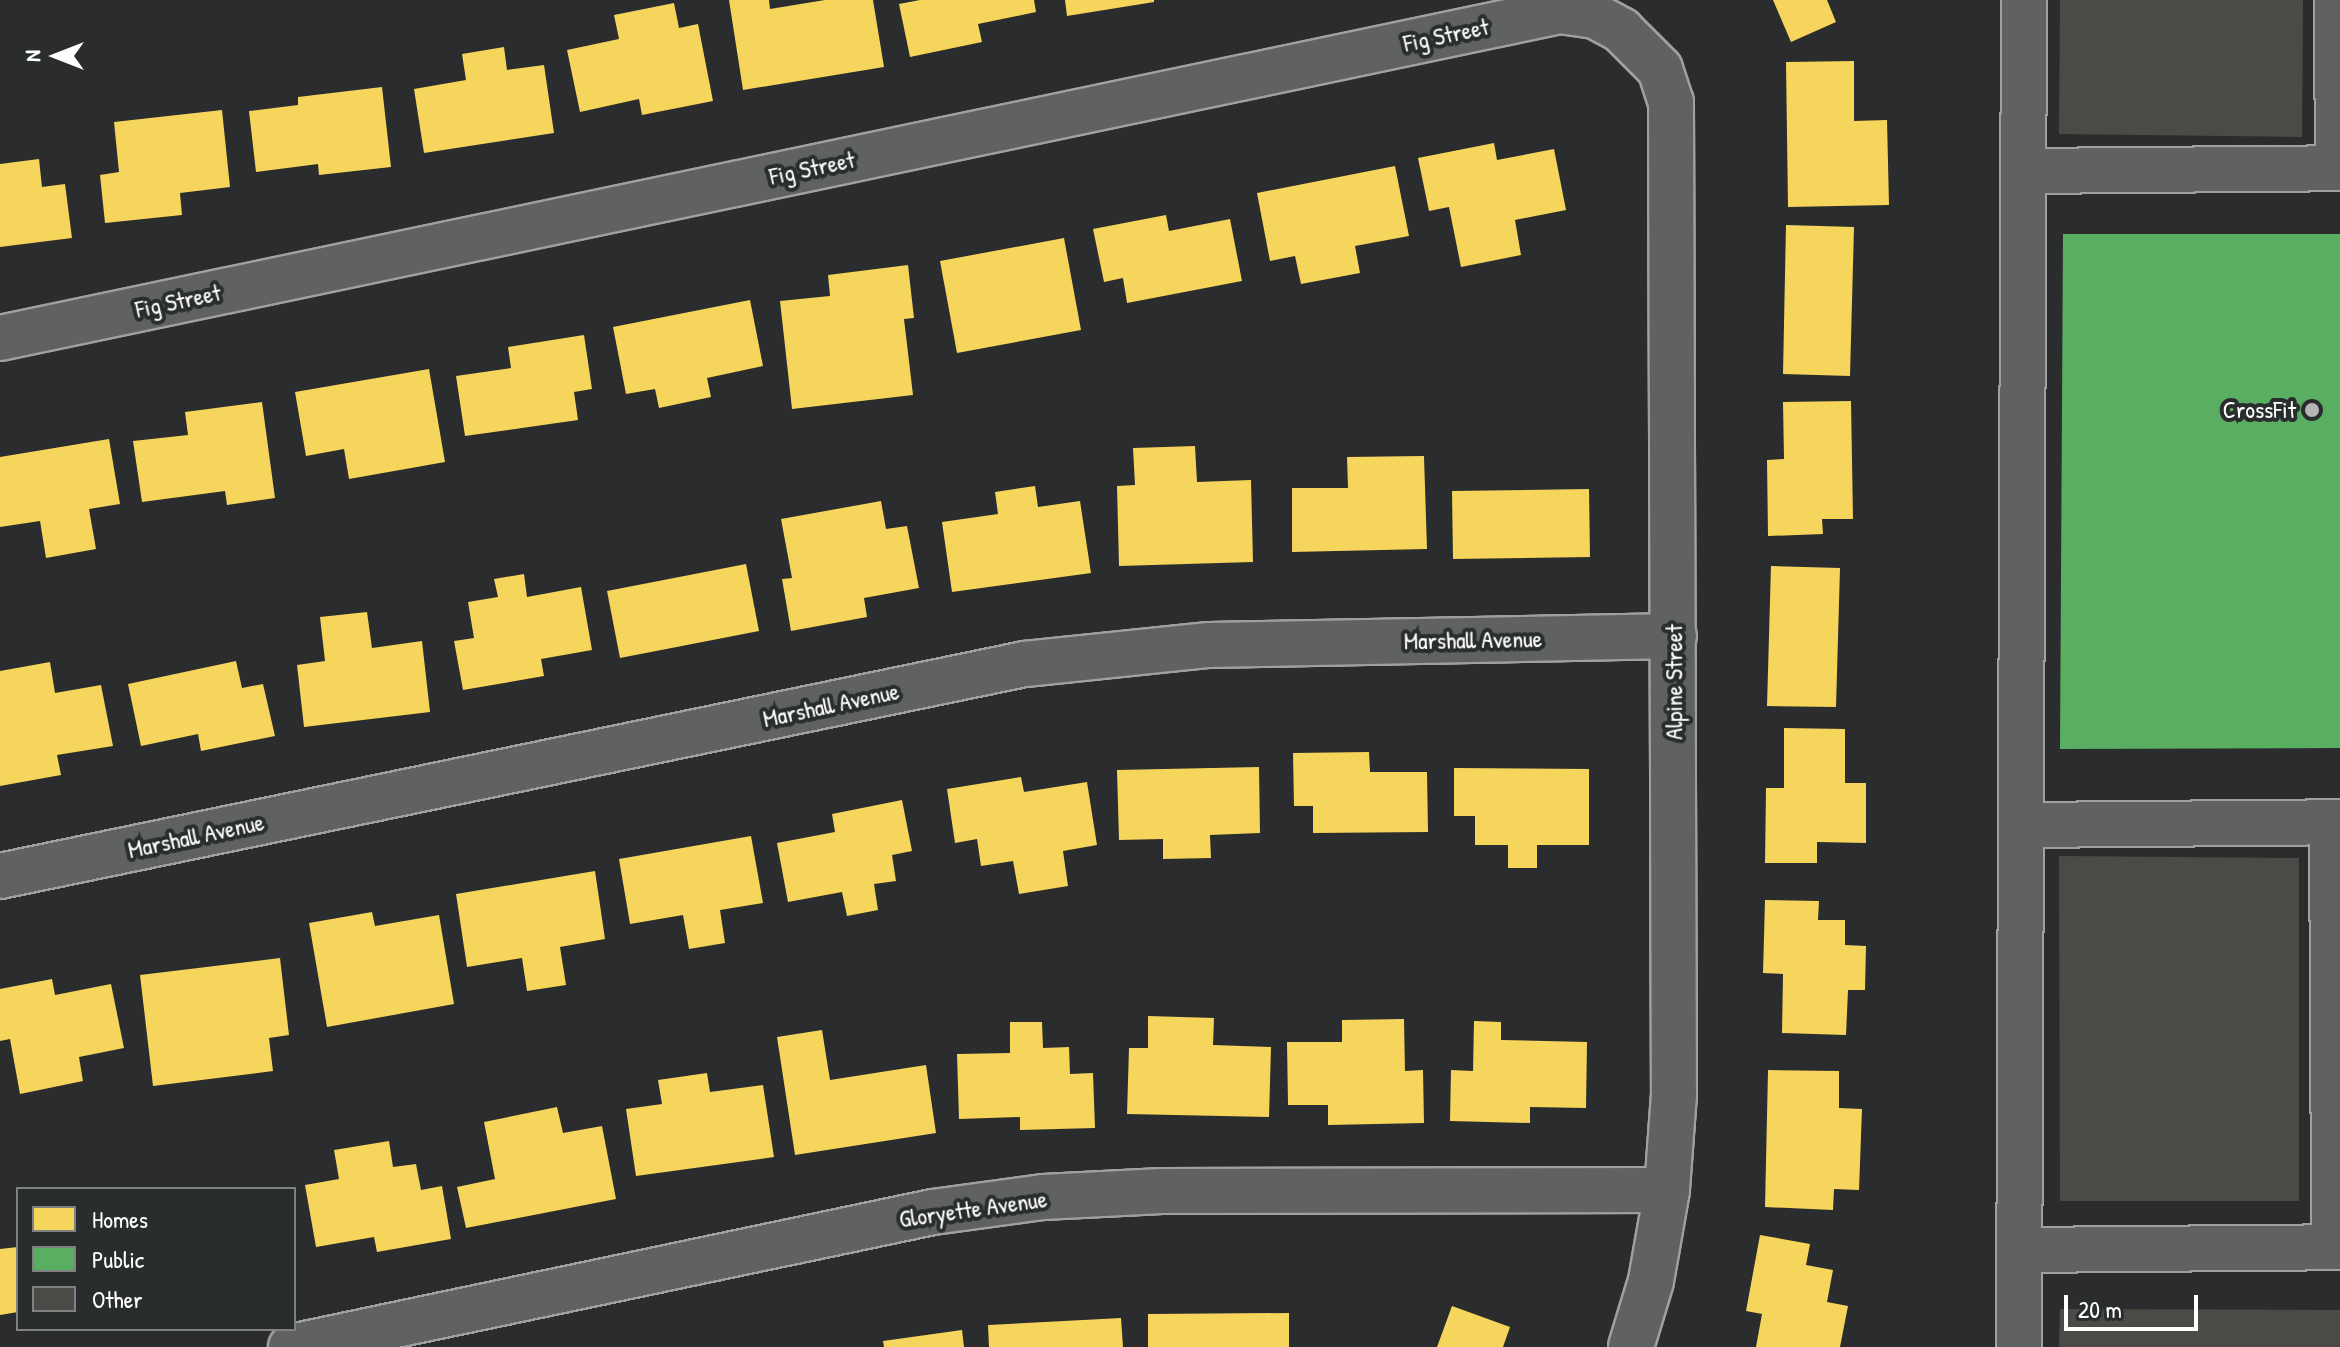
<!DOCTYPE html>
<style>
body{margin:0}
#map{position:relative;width:2340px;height:1347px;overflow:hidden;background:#2b2c2d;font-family:"Patrick Hand",sans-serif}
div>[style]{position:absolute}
.homes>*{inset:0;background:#f6d55c}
.public>*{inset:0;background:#5aae61}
.building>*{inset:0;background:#4c4a47}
.roads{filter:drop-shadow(2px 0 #a0a0a0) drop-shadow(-2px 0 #a0a0a0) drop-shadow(0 2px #a0a0a0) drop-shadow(0 -2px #a0a0a0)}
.minor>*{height:44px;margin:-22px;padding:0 22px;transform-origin:22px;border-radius:22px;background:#606162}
.dots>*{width:22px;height:22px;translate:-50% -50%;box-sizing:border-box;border:4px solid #2a2d2e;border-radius:50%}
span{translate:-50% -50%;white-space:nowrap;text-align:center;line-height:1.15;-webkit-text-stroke:8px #2a2d2e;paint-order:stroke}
.street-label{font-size:24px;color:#fff}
.poi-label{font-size:24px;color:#fff}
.right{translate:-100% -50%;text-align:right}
.legend{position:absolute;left:16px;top:1187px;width:280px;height:144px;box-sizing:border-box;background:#2a2d2e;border:2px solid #7f8182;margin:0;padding:10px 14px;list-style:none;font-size:24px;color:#fff}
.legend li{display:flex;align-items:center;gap:16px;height:40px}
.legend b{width:40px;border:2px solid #7f8182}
.north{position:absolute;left:16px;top:16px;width:80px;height:80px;-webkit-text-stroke:6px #2a2d2e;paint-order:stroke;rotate:270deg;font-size:22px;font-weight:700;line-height:32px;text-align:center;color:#fff}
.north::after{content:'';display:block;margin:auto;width:28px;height:36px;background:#fff;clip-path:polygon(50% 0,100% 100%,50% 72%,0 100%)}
.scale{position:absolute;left:2064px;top:1295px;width:134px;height:36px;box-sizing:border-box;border:4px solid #fff;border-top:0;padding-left:10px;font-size:24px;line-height:28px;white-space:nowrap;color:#fff;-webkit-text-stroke:6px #2a2d2e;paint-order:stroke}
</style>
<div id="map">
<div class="homes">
<div style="clip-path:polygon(729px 0,769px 0,770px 9px,825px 0,873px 0,884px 67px,743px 90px)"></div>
<div style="clip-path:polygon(920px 0,1034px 0,1036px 12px,978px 24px,982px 42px,910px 57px,899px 4px)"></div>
<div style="clip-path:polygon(1065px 0,1154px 0,1154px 2px,1067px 16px)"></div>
<div style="clip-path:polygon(1773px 0,1827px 0,1836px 22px,1791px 42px)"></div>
<div style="clip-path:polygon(674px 3px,679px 28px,698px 24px,713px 101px,642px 115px,639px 99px,580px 112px,567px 50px,619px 39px,614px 15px)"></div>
<div style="clip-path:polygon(504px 47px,507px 70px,544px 65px,554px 133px,424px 153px,414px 89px,466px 80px,462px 54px)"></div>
<div style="clip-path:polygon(1854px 61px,1854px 121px,1887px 120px,1889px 205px,1788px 207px,1786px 62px)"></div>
<div style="clip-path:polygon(382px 87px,391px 167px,319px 175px,318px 164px,256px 172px,249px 111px,298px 105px,298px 97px)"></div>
<div style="clip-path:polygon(222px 110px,230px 187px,180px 193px,182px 215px,105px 223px,100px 175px,119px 172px,114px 122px)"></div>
<div style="clip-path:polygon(1494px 143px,1497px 160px,1554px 149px,1566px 210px,1515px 220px,1521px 255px,1461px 267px,1449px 207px,1429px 211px,1418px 158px)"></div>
<div style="clip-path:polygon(39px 159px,42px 187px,65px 184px,72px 238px,0 247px,0 164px)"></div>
<div style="clip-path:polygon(1395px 166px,1409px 236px,1355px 246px,1360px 273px,1301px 284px,1295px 256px,1270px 261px,1257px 193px)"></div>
<div style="clip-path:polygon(1166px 215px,1169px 231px,1230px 219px,1242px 281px,1127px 303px,1123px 278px,1104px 282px,1093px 229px)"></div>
<div style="clip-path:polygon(1786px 225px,1854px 227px,1850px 376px,1783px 374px)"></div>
<div style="clip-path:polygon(1064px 238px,1081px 330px,957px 353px,940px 261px)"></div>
<div style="clip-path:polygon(908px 265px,914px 318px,904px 319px,913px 395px,792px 409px,780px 301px,830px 296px,828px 275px)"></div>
<div style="clip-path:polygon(750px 300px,763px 366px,707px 378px,711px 397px,659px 408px,655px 389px,626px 394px,613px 327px)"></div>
<div style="clip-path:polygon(584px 335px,592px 389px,574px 392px,578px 420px,465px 436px,456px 376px,511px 368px,508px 347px)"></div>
<div style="clip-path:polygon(429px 369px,445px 462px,349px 479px,344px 449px,306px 456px,295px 392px)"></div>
<div style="clip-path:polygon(1851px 401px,1853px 519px,1822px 519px,1823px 534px,1768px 536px,1767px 460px,1784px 459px,1783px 402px)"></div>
<div style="clip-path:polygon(262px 402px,275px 498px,227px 505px,225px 491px,142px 502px,133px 441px,188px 435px,185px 412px)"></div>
<div style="clip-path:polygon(109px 439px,120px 504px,89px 509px,96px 549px,46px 558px,40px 521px,0 527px,0 457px)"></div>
<div style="clip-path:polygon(1195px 446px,1197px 482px,1251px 480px,1253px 562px,1119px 566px,1117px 486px,1135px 485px,1133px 448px)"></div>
<div style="clip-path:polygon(1424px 456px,1427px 549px,1292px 552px,1292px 488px,1348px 488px,1347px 457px)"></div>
<div style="clip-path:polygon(1035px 486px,1038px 507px,1080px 501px,1091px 573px,952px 592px,942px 522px,998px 514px,995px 492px)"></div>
<div style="clip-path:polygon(1589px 489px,1590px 557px,1453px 559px,1452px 491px)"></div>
<div style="clip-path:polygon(881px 501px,886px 529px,907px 526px,919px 588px,864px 598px,867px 617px,791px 631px,782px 579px,792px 578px,781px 519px)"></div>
<div style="clip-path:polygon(746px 564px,759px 631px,620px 658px,607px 591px)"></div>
<div style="clip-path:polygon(1771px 566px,1840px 568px,1836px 707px,1767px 706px)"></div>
<div style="clip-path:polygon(524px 574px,527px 597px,581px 587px,592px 650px,541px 659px,544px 676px,463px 690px,454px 641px,474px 638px,468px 602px,498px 597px,494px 579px)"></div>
<div style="clip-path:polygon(367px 612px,372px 648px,422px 641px,430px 712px,304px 727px,297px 665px,325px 661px,320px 617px)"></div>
<div style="clip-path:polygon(236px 661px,242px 688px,263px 684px,275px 736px,201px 751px,198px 734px,141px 746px,128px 684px)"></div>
<div style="clip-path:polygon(50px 662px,55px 693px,101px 685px,113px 746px,57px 755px,61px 775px,0 786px,0 671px)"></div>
<div style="clip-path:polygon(1784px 728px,1845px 729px,1845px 783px,1866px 783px,1866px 843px,1817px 842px,1817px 863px,1765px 863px,1766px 788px,1784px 788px)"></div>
<div style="clip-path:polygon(1369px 752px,1370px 772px,1427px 772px,1428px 832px,1313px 833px,1313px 806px,1294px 806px,1293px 753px)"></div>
<div style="clip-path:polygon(1259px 767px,1260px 833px,1210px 835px,1211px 858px,1163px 859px,1163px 839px,1119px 840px,1117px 770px)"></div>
<div style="clip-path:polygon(1454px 768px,1589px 769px,1589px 845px,1537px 845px,1537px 868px,1508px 868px,1508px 845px,1475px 845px,1475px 816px,1454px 816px)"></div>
<div style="clip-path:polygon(1021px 777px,1024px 792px,1087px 782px,1097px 845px,1063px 851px,1068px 886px,1019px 894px,1013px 861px,981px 866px,977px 839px,955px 843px,947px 789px)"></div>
<div style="clip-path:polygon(902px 800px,912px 851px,892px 855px,896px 881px,874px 884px,878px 910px,847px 916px,842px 892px,788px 902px,777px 843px,835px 832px,832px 814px)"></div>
<div style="clip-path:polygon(751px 836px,763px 903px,720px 910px,725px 943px,689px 949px,683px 915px,630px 924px,619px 859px)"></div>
<div style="clip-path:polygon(595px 871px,605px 939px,560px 947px,566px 985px,527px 991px,522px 958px,467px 967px,456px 894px)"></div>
<div style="clip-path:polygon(1765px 900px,1819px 901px,1818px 920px,1845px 920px,1845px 945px,1866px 946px,1865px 990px,1848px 990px,1846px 1035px,1782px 1033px,1783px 974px,1763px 973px)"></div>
<div style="clip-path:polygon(372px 912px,375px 926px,439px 915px,454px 1004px,327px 1027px,309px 923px)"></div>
<div style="clip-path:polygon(280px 958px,289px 1035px,269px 1038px,273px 1071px,153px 1086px,140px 975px)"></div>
<div style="clip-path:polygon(52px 979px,55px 995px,111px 984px,124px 1048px,79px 1057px,83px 1081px,20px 1094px,10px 1039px,0 1041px,0 989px)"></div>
<div style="clip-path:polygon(1148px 1016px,1214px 1018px,1213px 1045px,1271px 1047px,1269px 1117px,1127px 1114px,1129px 1048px,1148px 1048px)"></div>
<div style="clip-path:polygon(1404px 1019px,1405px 1071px,1423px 1070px,1424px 1123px,1328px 1125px,1328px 1105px,1288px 1105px,1287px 1042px,1342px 1042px,1342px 1020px)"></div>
<div style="clip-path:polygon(1474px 1021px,1501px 1022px,1501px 1040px,1587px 1042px,1586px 1108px,1530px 1107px,1530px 1123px,1450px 1121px,1451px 1070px,1473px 1071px)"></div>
<div style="clip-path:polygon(1010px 1022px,1042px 1022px,1043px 1048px,1069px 1047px,1070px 1074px,1093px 1073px,1095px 1128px,1020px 1130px,1020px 1117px,959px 1119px,957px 1054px,1010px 1053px)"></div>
<div style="clip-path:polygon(822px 1030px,830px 1080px,926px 1065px,936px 1133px,795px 1155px,777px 1037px)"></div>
<div style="clip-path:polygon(1768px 1070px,1839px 1071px,1839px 1108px,1862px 1109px,1859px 1190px,1834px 1189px,1833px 1210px,1765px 1207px)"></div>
<div style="clip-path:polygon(707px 1073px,710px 1092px,763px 1085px,774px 1157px,636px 1176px,626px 1109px,662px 1104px,658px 1080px)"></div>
<div style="clip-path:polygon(557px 1107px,563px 1133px,602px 1126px,616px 1199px,466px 1228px,457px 1187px,495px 1179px,484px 1122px)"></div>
<div style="clip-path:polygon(389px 1141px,393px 1167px,416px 1164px,421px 1190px,442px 1186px,451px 1239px,377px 1252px,374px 1237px,316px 1247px,305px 1185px,339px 1179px,334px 1150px)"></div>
<div style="clip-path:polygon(1760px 1235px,1810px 1244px,1806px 1265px,1833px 1270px,1827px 1302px,1848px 1306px,1840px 1347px,1756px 1347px,1762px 1314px,1746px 1311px)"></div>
<div style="clip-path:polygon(18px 1247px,18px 1312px,0 1315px,0 1249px)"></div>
<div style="clip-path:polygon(1452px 1306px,1510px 1327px,1503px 1347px,1437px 1347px)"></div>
<div style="clip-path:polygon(1289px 1313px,1289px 1347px,1148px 1347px,1148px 1314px)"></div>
<div style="clip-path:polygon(1121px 1318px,1123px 1347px,989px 1347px,988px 1325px)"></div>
<div style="clip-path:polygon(962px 1330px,964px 1347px,884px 1347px,883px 1341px)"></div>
</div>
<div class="public">
<div style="clip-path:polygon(2063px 234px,2340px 234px,2340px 748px,2060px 749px)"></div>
</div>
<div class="building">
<div style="clip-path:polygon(2060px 0,2303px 0,2302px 137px,2059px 134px)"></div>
<div style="clip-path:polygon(2059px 856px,2299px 858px,2299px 1201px,2060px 1201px)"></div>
<div style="clip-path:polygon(2060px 1309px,2340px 1310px,2340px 1347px,2059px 1347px)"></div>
</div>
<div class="roads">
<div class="minor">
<div style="left:2337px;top:0;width:168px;rotate:89.7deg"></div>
<div style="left:2023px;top:171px;width:317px;rotate:-0.5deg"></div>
<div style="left:0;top:338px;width:1594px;rotate:-11.84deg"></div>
<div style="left:1560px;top:11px;width:35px;rotate:8deg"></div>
<div style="left:1595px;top:16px;width:30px;rotate:28deg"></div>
<div style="left:1621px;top:30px;width:55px;rotate:45deg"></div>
<div style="left:1660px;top:69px;width:35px;rotate:72deg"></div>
<div style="left:1671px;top:102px;width:992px;rotate:89.83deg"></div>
<div style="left:1674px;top:1094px;width:96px;rotate:94.2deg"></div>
<div style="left:1667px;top:1190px;width:92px;rotate:100deg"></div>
<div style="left:1651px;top:1281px;width:69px;rotate:106.9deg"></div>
<div style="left:2332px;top:822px;width:425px;rotate:89.7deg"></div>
<div style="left:2021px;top:825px;width:319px;rotate:-0.5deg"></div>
<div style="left:0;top:876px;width:1047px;rotate:-11.69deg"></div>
<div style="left:1025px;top:664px;width:185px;rotate:-5.9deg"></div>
<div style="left:1209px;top:645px;width:465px;rotate:-1.1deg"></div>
<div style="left:2019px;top:1250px;width:321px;rotate:-0.5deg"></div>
<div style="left:291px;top:1347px;width:656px;rotate:-11.88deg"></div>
<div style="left:933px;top:1212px;width:111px;rotate:-7.8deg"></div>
<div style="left:1043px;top:1197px;width:119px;rotate:-2.9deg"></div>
<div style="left:1162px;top:1191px;width:505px;rotate:-0.11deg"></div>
<div style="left:2019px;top:1347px;width:1347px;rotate:-89.79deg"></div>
</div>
</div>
<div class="dots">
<div style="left:2312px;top:410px;background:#b5b5b6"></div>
</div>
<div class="street-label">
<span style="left:1446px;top:35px;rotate:-12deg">Fig Street</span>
<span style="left:812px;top:168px;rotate:-12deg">Fig Street</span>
<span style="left:178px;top:301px;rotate:-12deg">Fig Street</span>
<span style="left:1473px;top:640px;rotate:-1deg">Marshall Avenue</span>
<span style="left:1674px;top:682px;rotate:-90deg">Alpine Street</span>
<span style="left:831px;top:705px;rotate:-12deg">Marshall Avenue</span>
<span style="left:196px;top:836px;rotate:-12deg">Marshall Avenue</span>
<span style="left:973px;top:1209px;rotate:-8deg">Gloryette Avenue</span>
</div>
<div class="poi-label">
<span class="right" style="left:2296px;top:410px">CrossFit</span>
</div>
<ul class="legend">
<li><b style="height:22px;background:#f6d55c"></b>Homes</li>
<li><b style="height:22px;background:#5aae61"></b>Public</li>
<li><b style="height:22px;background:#4c4a47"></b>Other</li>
</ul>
<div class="north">N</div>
<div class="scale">20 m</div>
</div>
